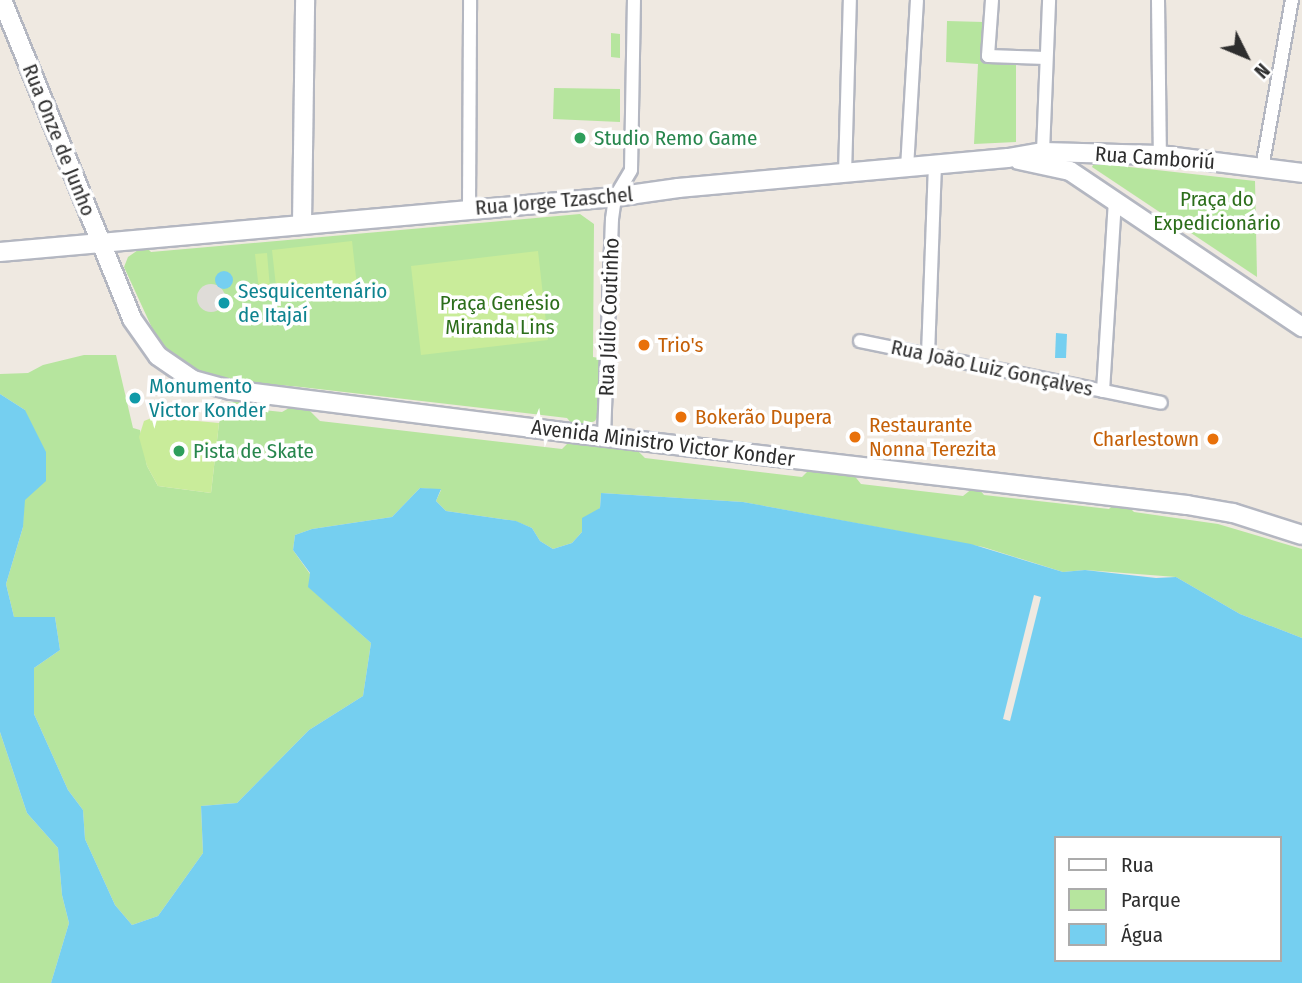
<!DOCTYPE html>
<meta charset="utf-8">
<style>
body{margin:0}
#map{position:relative;width:1302px;height:983px;overflow:hidden;background:#efe9e1;font-family:"Fira Sans Condensed",sans-serif}
div>[style]{position:absolute}
.green>*{inset:0;background:#b6e59e}
.pitch>*{inset:0;background:#c9ec9a}
.plaza>*{inset:0;background:#dfdcd8}
.round{border-radius:50%}
.water>*{inset:0;background:#75cff0}
.pier>*{inset:0;background:#efe9e1}
.roads{filter:drop-shadow(2px 0 #b4b7c1) drop-shadow(-2px 0 #b4b7c1) drop-shadow(0 2px #b4b7c1) drop-shadow(0 -2px #b4b7c1)}
.street>*{height:12px;margin:-6px;padding:0 6px;transform-origin:6px;border-radius:6px;background:#fff}
.secondary>*{height:18px;margin:-9px;padding:0 9px;transform-origin:9px;border-radius:9px;background:#fff}
.dots>*{width:19px;height:19px;translate:-50% -50%;box-sizing:border-box;border:4px solid #fff;border-radius:50%}
span{translate:-50% -50%;white-space:nowrap;text-align:center;line-height:1.15;-webkit-text-stroke:7px #fff;paint-order:stroke}
.leisure-label{font-size:21px;color:#27864d}
.left{translate:0 -50%;text-align:left}
.street-label{font-size:21px;color:#2e2e2e}
.park-label{font-size:21px;color:#2c6e1b}
.culture-label{font-size:21px;color:#0d838f}
.food-label{font-size:21px;color:#c56008}
.right{translate:-100% -50%;text-align:right}
.legend{position:absolute;left:1054px;top:836px;width:228px;height:126px;box-sizing:border-box;background:#fff;border:2px solid #ababab;margin:0;padding:9px 12px;list-style:none;font-size:21px;color:#2e2e2e}
.legend li{display:flex;align-items:center;gap:14px;height:35px}
.legend b{width:35px;border:2px solid #ababab}
.north{position:absolute;left:1211px;top:21px;width:70px;height:70px;-webkit-text-stroke:5px #fff;paint-order:stroke;rotate:133deg;font-size:19px;font-weight:700;line-height:28px;text-align:center;color:#2e2e2e}
.north::after{content:'';display:block;margin:auto;width:24px;height:32px;background:#2e2e2e;clip-path:polygon(50% 0,100% 100%,50% 72%,0 100%)}
</style>
<div id="map">
<div class="green">
<div style="clip-path:polygon(947px 21px,984px 22px,983px 63px,1016px 65px,1016px 142px,974px 144px,978px 64px,946px 62px)"></div>
<div style="clip-path:polygon(611px 33px,620px 34px,620px 58px,611px 57px)"></div>
<div style="clip-path:polygon(554px 88px,620px 89px,620px 122px,553px 119px)"></div>
<div style="clip-path:polygon(1094px 163px,1255px 181px,1257px 277px,1092px 167px)"></div>
<div style="clip-path:polygon(580px 214px,594px 224px,593px 357px,599px 358px,599px 414px,595px 421px,585px 425px,572px 424px,567px 418px,301px 387px,246px 382px,242px 386px,196px 372px,181px 364px,158px 341px,124px 267px,128px 257px,141px 248px,147px 248px,151px 252px)"></div>
<div style="clip-path:polygon(84px 355px,116px 355px,133px 428px,140px 430px,147px 466px,158px 486px,211px 493px,219px 423px,228px 402px,239px 402px,244px 408px,282px 412px,289px 408px,310px 411px,320px 421px,562px 449px,570px 441px,635px 448px,645px 458px,802px 477px,810px 469px,853px 474px,861px 484px,963px 496px,973px 488px,978px 488px,984px 495px,1109px 509px,1113px 505px,1128px 506px,1134px 512px,1218px 524px,1302px 549px,1302px 638px,1240px 614px,1176px 577px,1085px 570px,1063px 572px,983px 547px,743px 502px,601px 493px,600px 508px,582px 532px,572px 543px,553px 549px,540px 541px,532px 528px,515px 521px,446px 511px,436px 501px,441px 490px,420px 488px,392px 517px,312px 529px,295px 535px,293px 550px,310px 574px,309px 587px,371px 643px,363px 696px,309px 730px,237px 803px,201px 806px,203px 853px,158px 916px,132px 925px,115px 905px,85px 839px,83px 810px,68px 790px,34px 714px,34px 668px,60px 650px,55px 617px,14px 617px,6px 584px,23px 527px,25px 410px,0 394px,0 374px,28px 373px,43px 365px)"></div>
<div style="clip-path:polygon(0 732px,27px 813px,58px 848px,62px 895px,69px 923px,51px 983px,0 983px)"></div>
</div>
<div class="pitch">
<div style="clip-path:polygon(352px 241px,357px 286px,277px 295px,272px 250px)"></div>
<div style="clip-path:polygon(538px 251px,548px 340px,421px 355px,411px 266px)"></div>
<div style="clip-path:polygon(267px 253px,270px 288px,259px 290px,255px 254px)"></div>
<div style="clip-path:polygon(154px 417px,219px 423px,211px 493px,158px 486px,147px 466px,139px 437px,144px 421px)"></div>
</div>
<div class="plaza">
<div class="round" style="left:197px;top:284px;width:28px;height:28px"></div>
</div>
<div class="water">
<div class="round" style="left:215px;top:271px;width:18px;height:18px"></div>
<div style="clip-path:polygon(1056px 333px,1067px 334px,1066px 358px,1055px 358px)"></div>
<div style="clip-path:polygon(evenodd,0 394px,25px 410px,46px 452px,46px 481px,25px 500px,23px 527px,6px 584px,14px 617px,55px 617px,60px 650px,34px 668px,34px 714px,68px 790px,83px 810px,85px 839px,115px 905px,132px 925px,158px 916px,203px 853px,201px 806px,237px 803px,309px 730px,363px 696px,371px 643px,308px 587px,310px 573px,293px 550px,295px 535px,312px 529px,392px 517px,420px 488px,441px 489px,436px 501px,446px 511px,516px 521px,532px 528px,540px 541px,553px 549px,572px 543px,582px 532px,582px 518px,600px 508px,601px 493px,743px 502px,971px 544px,1063px 572px,1085px 570px,1156px 578px,1176px 577px,1240px 614px,1302px 638px,1302px 983px,51px 983px,69px 923px,62px 895px,58px 848px,27px 813px,0 732px,0 394px,1055px 838px,1279px 838px,1279px 960px,1055px 960px,1055px 838px)"></div>
</div>
<div class="pier">
<div style="clip-path:polygon(1034px 595px,1041px 597px,1010px 721px,1003px 719px)"></div>
</div>
<div class="roads">
<div class="street">
<div style="left:992px;top:0;width:56px;rotate:94.1deg"></div>
<div style="left:988px;top:56px;width:58px;rotate:2deg"></div>
<div style="left:1158px;top:0;width:155px;rotate:89.3deg"></div>
<div style="left:1043px;top:152px;width:152px;rotate:-87.7deg"></div>
<div style="left:907px;top:168px;width:168px;rotate:-86.6deg"></div>
<div style="left:1262px;top:168px;width:171px;rotate:-79.9deg"></div>
<div style="left:845px;top:174px;width:174px;rotate:-88.4deg"></div>
<div style="left:469px;top:208px;width:208px;rotate:-89.7deg"></div>
<div style="left:860px;top:341px;width:307px;rotate:11.6deg"></div>
<div style="left:928px;top:355px;width:189px;rotate:-87.9deg"></div>
<div style="left:1103px;top:391px;width:190px;rotate:-86.4deg"></div>
<div style="left:604px;top:437px;width:218px;rotate:-87.9deg"></div>
<div style="left:612px;top:219px;width:22px;rotate:-82deg"></div>
<div style="left:615px;top:197px;width:31px;rotate:-59deg"></div>
<div style="left:631px;top:170px;width:170px;rotate:-89deg"></div>
</div>
<div class="secondary">
<div style="left:2px;top:0;width:344px;rotate:67.8deg"></div>
<div style="left:132px;top:319px;width:45px;rotate:54.9deg"></div>
<div style="left:158px;top:356px;width:42px;rotate:34.4deg"></div>
<div style="left:193px;top:380px;width:39px;rotate:15deg"></div>
<div style="left:231px;top:390px;width:353px;rotate:7.2deg"></div>
<div style="left:581px;top:434px;width:610px;rotate:6.68deg"></div>
<div style="left:1187px;top:505px;width:47px;rotate:9.9deg"></div>
<div style="left:1233px;top:513px;width:72px;rotate:17.7deg"></div>
<div style="left:1019px;top:160px;width:52px;rotate:12.2deg"></div>
<div style="left:1070px;top:171px;width:280px;rotate:33.9deg"></div>
<div style="left:302px;top:224px;width:224px;rotate:-89.2deg"></div>
<div style="left:0;top:252px;width:617px;rotate:-5.11deg"></div>
<div style="left:615px;top:197px;width:64px;rotate:-8.1deg"></div>
<div style="left:678px;top:188px;width:331px;rotate:-5.2deg"></div>
<div style="left:1008px;top:158px;width:36px;rotate:-10deg"></div>
<div style="left:1043px;top:152px;width:117px;rotate:1.5deg"></div>
<div style="left:1160px;top:155px;width:143px;rotate:7.2deg"></div>
</div>
</div>
<div class="dots">
<div style="left:580px;top:138px;background:#2e9e5b"></div>
<div style="left:224px;top:303px;background:#0f9aa8"></div>
<div style="left:644px;top:345px;background:#e8710a"></div>
<div style="left:135px;top:398px;background:#0f9aa8"></div>
<div style="left:681px;top:417px;background:#e8710a"></div>
<div style="left:855px;top:437px;background:#e8710a"></div>
<div style="left:1213px;top:439px;background:#e8710a"></div>
<div style="left:179px;top:451px;background:#2e9e5b"></div>
</div>
<div class="leisure-label">
<span class="left" style="left:594px;top:138px">Studio Remo Game</span>
<span class="left" style="left:193px;top:451px">Pista de Skate</span>
</div>
<div class="street-label">
<span style="left:59px;top:140px;rotate:68deg">Rua Onze de Junho</span>
<span style="left:1155px;top:158px;rotate:4deg">Rua Camboriú</span>
<span style="left:554px;top:201px;rotate:-5deg">Rua Jorge Tzaschel</span>
<span style="left:609px;top:317px;rotate:-88deg">Rua Júlio Coutinho</span>
<span style="left:992px;top:368px;rotate:12deg">Rua João Luiz Gonçalves</span>
<span style="left:663px;top:443px;rotate:7deg">Avenida Ministro Victor Konder</span>
</div>
<div class="park-label">
<span style="left:1217px;top:211px">Praça do<br>Expedicionário</span>
<span style="left:500px;top:315px">Praça Genésio<br>Miranda Lins</span>
</div>
<div class="culture-label">
<span class="left" style="left:238px;top:303px">Sesquicentenário<br>de Itajaí</span>
<span class="left" style="left:149px;top:398px">Monumento<br>Victor Konder</span>
</div>
<div class="food-label">
<span class="left" style="left:658px;top:345px">Trio's</span>
<span class="left" style="left:695px;top:417px">Bokerão Dupera</span>
<span class="left" style="left:869px;top:437px">Restaurante<br>Nonna Terezita</span>
<span class="right" style="left:1199px;top:439px">Charlestown</span>
</div>
<ul class="legend">
<li><b style="height:9px;background:#fff"></b>Rua</li>
<li><b style="height:19px;background:#b6e59e"></b>Parque</li>
<li><b style="height:19px;background:#75cff0"></b>Água</li>
</ul>
<div class="north">N</div>
</div>
